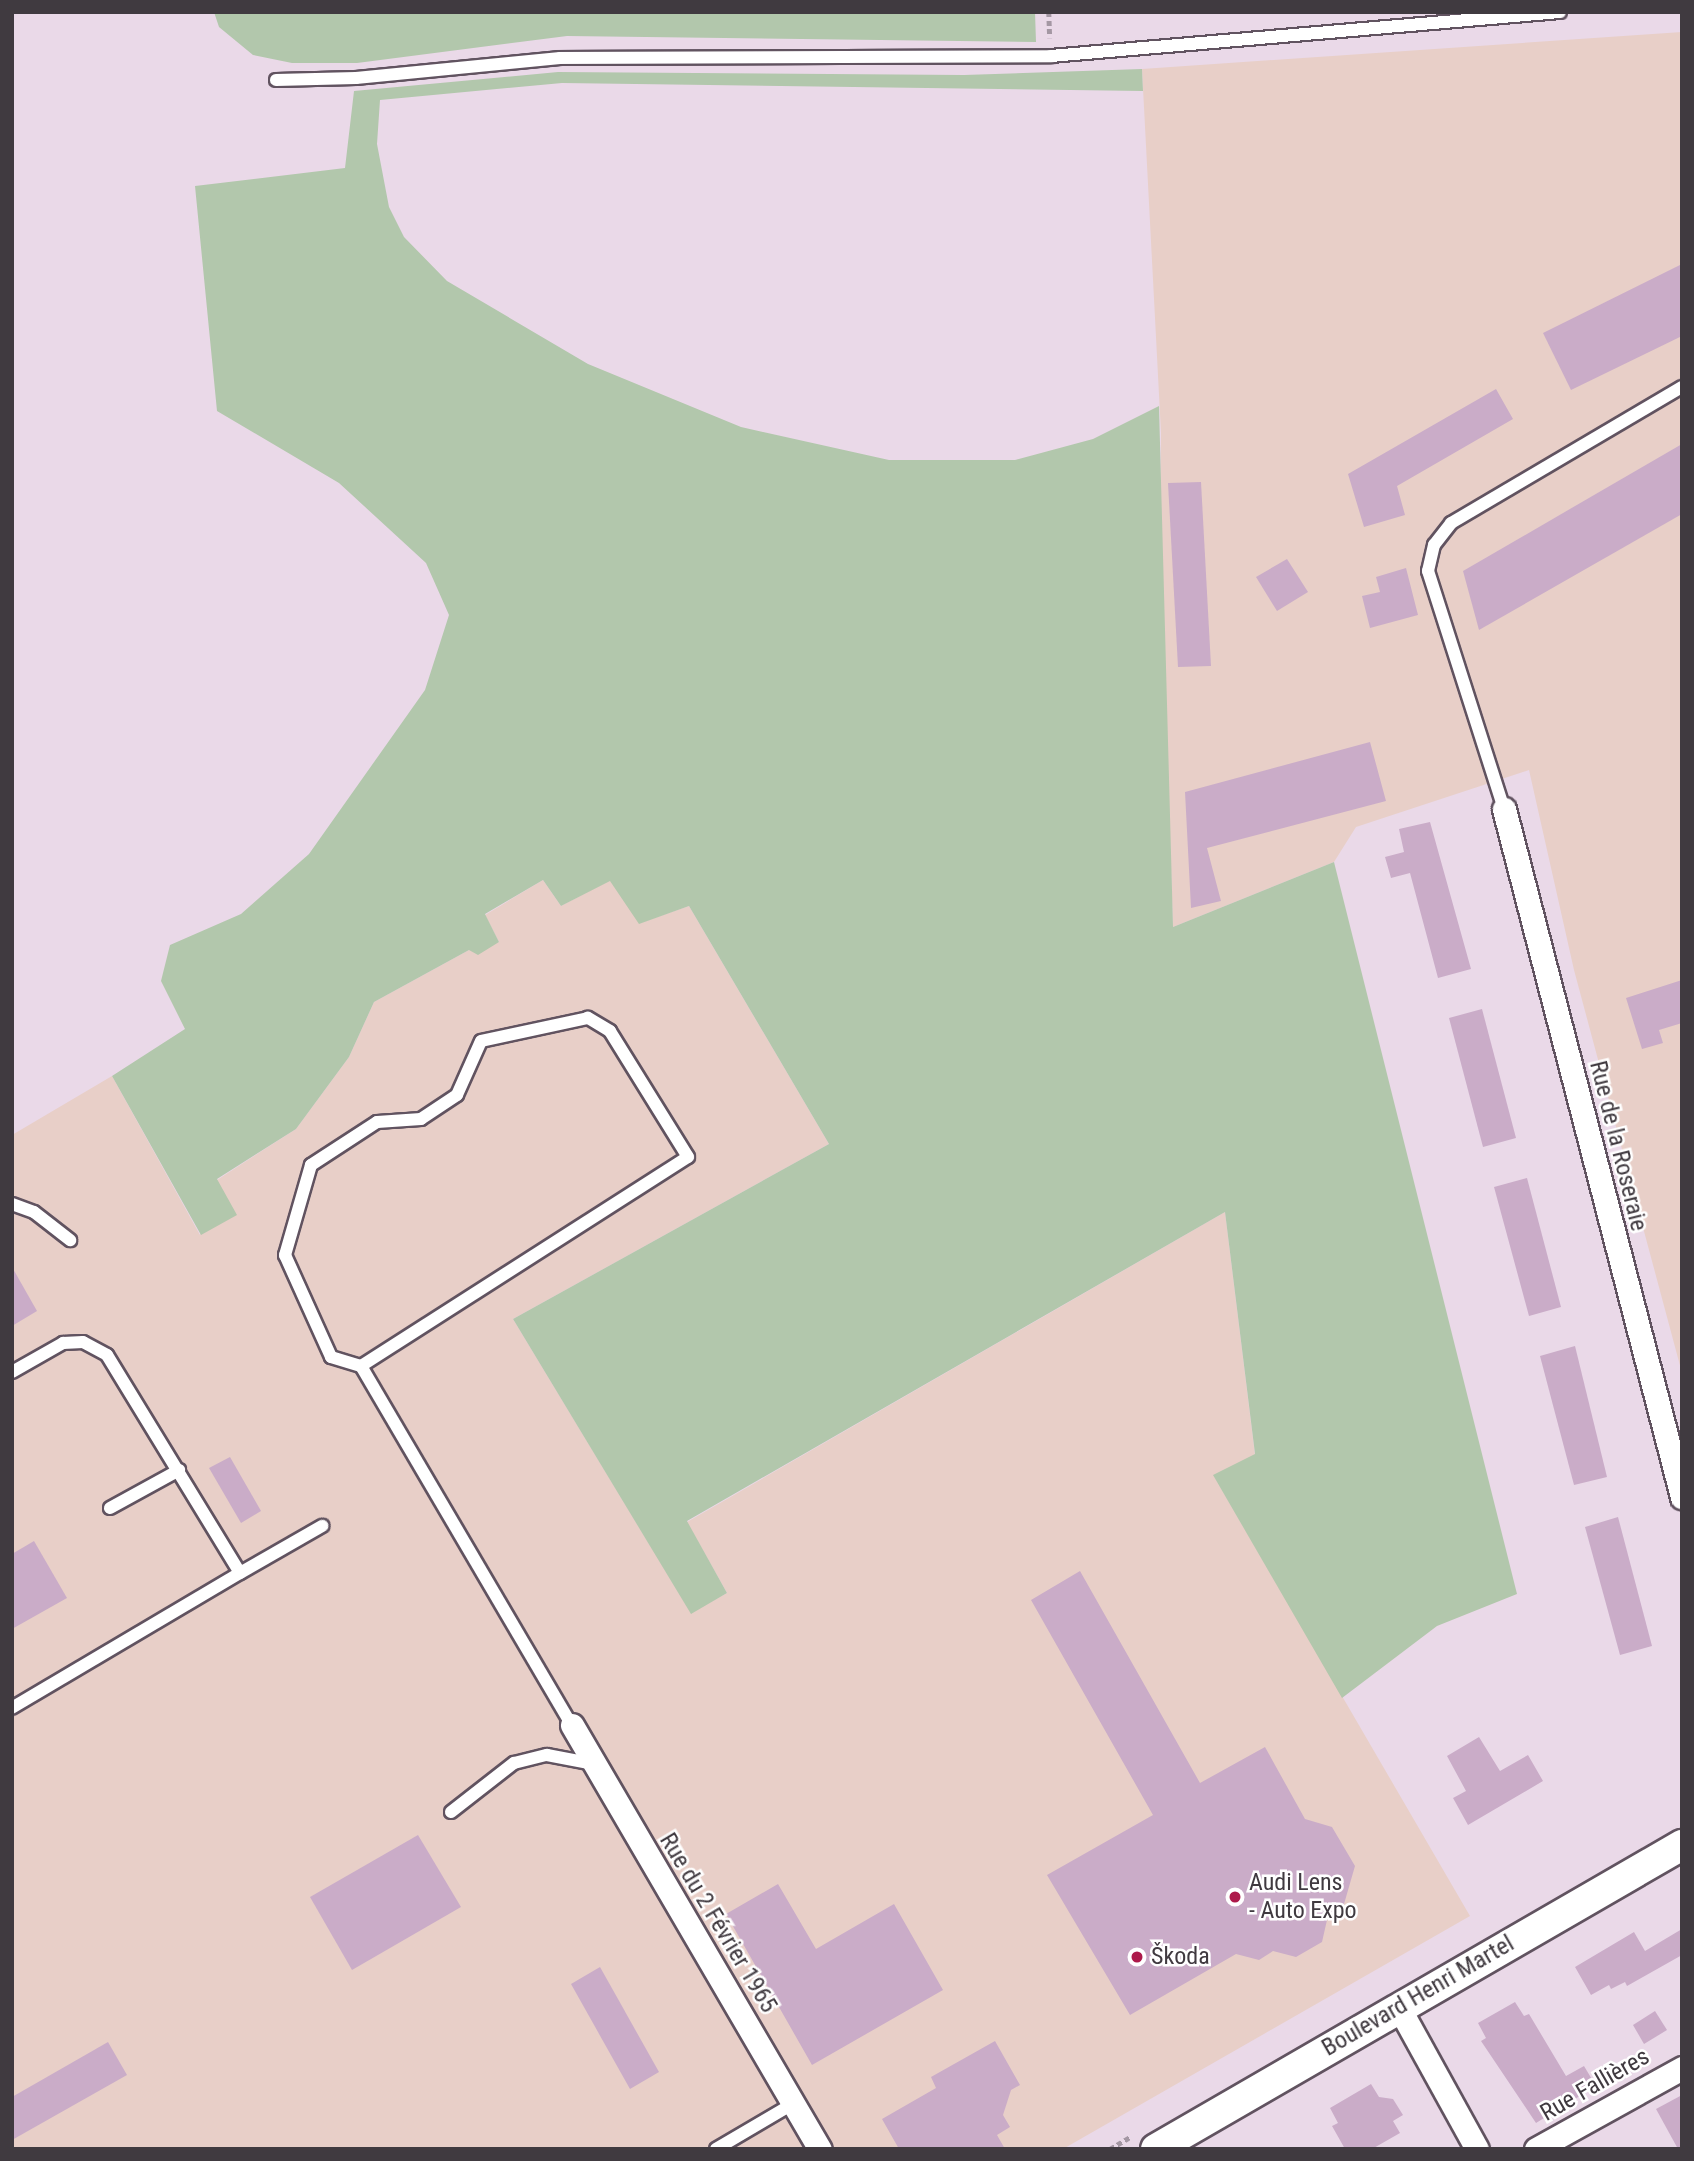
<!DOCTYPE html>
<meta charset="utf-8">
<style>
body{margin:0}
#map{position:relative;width:1694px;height:2161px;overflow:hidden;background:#ead9e8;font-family:"Roboto Condensed",sans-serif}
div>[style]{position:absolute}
.industrial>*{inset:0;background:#e8cfc8}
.green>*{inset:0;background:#b2c7ac}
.building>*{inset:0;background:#caacc8}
.path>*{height:4.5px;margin-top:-2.25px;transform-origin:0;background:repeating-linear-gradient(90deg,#a497a3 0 5px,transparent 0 8.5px)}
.roads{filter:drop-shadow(2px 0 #615360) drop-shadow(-2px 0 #615360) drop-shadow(0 2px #615360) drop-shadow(0 -2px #615360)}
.service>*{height:12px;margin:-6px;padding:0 6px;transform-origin:6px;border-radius:6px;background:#fff}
.minor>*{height:23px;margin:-11.5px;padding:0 11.5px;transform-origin:11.5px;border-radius:11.5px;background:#fff}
.tertiary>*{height:30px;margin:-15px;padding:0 15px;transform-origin:15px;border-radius:15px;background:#fff}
.dots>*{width:19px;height:19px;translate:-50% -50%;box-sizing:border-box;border:4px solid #fff;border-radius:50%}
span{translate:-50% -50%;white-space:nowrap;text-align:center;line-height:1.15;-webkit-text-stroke:5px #fff;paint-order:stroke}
.street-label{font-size:24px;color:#403a40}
.poi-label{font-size:24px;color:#403a40}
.left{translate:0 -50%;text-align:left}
.frame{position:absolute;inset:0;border:14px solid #403a40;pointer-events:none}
</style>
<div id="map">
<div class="industrial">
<div style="clip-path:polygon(1682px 32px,1682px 1373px,1574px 970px,1529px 770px,1356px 827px,1334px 862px,1173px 927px,1160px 548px,1161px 433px,1142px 69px)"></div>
<div style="clip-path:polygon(543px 880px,561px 906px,610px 880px,640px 923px,689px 906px,829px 1144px,513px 1319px,691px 1613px,727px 1593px,687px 1522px,1225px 1212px,1255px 1455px,1214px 1476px,1470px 1916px,1063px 2149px,12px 2149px,12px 1135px,112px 1076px,200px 1235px,217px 1180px,296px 1129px,349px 1057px,374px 1002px,469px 950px,499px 942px,485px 915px)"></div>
</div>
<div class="green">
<div style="clip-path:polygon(214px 12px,1035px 12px,1036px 42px,567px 36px,357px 63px,292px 63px,253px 55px,219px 27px)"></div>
<div style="clip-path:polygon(1142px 69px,1143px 91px,562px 83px,380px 100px,377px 144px,389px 207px,404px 237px,447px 281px,588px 364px,741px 427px,889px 460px,1015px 460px,1093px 439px,1159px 406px,1173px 927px,1334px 862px,1517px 1594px,1437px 1626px,1342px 1698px,1213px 1475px,1255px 1454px,1225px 1212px,687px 1521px,727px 1593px,691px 1614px,513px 1319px,829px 1144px,689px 906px,639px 924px,610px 881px,561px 906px,543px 880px,485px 914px,499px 942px,478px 955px,469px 950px,374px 1002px,349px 1057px,296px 1129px,217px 1179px,237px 1215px,201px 1235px,112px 1076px,185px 1029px,161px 981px,170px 945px,241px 914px,309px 854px,425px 690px,449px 615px,426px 563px,339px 483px,217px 411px,195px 186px,345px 168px,354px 91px,558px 72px,964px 75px)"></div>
</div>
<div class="building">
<div style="clip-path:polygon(1682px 264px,1682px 336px,1571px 390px,1543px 333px)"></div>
<div style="clip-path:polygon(1496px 389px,1513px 419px,1397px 486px,1405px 515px,1364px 527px,1348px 474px)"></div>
<div style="clip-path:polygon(1682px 444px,1682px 514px,1479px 630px,1463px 571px)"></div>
<div style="clip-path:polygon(1201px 482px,1211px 666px,1178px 667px,1168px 483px)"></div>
<div style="clip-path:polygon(1287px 559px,1308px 592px,1277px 611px,1256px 577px)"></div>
<div style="clip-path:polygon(1406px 568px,1418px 615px,1370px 628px,1362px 596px,1380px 592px,1376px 577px)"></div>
<div style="clip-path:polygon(1370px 742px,1386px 801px,1207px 848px,1221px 901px,1191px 908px,1185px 792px)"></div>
<div style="clip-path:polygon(1430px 822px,1471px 969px,1438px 978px,1410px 873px,1391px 878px,1385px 857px,1404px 852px,1399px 829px)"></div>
<div style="clip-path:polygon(1682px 980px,1682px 1023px,1659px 1030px,1663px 1043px,1642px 1049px,1626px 998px)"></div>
<div style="clip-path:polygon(1482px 1009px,1516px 1138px,1483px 1147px,1449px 1018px)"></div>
<div style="clip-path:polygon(1527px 1178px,1561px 1307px,1529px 1316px,1494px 1187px)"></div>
<div style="clip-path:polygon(12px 1267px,37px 1311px,12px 1326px)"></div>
<div style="clip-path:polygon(1575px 1346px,1607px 1477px,1574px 1485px,1540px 1356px)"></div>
<div style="clip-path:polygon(230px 1457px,261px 1511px,241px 1523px,209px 1468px)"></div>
<div style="clip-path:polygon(1618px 1517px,1652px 1646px,1620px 1655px,1585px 1527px)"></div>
<div style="clip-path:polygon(34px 1541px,67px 1598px,12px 1629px,12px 1554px)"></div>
<div style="clip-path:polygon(1080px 1571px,1200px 1783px,1265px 1747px,1305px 1819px,1332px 1827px,1355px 1866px,1342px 1911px,1327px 1920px,1322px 1942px,1296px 1957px,1273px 1951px,1259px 1960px,1236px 1954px,1130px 2015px,1047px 1875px,1153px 1815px,1031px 1600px)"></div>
<div style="clip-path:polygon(1479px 1737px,1500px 1771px,1528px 1755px,1543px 1781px,1468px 1825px,1453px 1798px,1466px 1791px,1447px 1756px)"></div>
<div style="clip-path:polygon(418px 1835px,461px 1907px,352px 1970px,310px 1897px)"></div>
<div style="clip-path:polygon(778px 1884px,816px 1949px,894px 1904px,943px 1990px,812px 2065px,726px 1914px)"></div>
<div style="clip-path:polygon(1682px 1929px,1682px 1955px,1627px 1986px,1625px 1982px,1611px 1989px,1609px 1985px,1591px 1995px,1575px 1967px,1634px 1932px,1645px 1951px)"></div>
<div style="clip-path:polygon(600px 1967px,659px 2072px,630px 2089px,571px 1984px)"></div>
<div style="clip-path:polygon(1515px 2002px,1524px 2016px,1529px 2014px,1566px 2076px,1584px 2066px,1596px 2086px,1536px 2123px,1481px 2041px,1486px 2038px,1478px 2023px)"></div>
<div style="clip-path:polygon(1655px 2011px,1667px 2030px,1644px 2044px,1633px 2025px)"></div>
<div style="clip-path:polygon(995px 2041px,1020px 2085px,1011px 2090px,1003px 2115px,1010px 2127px,997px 2135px,1005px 2149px,899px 2149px,882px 2119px,936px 2088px,931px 2077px)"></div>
<div style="clip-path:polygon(108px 2042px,127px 2075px,12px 2140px,12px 2097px)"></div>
<div style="clip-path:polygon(1371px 2084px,1379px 2097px,1393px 2099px,1403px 2115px,1393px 2121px,1400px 2133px,1372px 2149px,1345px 2149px,1332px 2126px,1338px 2123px,1330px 2108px)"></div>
<div style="clip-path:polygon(1682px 2095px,1682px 2149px,1678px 2149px,1656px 2109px)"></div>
</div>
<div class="path">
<div style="left:1049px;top:12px;width:26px;rotate:88deg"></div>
<div style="left:1110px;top:2149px;width:23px;rotate:-31deg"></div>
</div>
<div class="roads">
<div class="service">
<div style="left:276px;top:80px;width:80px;rotate:-1.4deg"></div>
<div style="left:356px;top:78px;width:205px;rotate:-5.6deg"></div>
<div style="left:560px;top:58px;width:491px;rotate:-0.2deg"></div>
<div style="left:1051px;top:56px;width:511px;rotate:-4.94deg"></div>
<div style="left:1504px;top:809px;width:250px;rotate:-107.7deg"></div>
<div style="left:1428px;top:571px;width:27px;rotate:-77deg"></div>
<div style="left:1434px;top:545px;width:28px;rotate:-52deg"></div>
<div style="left:1451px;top:523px;width:268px;rotate:-30.5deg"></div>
<div style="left:12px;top:1204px;width:23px;rotate:20deg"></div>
<div style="left:34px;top:1212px;width:46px;rotate:37.9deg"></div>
<div style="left:361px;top:1366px;width:388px;rotate:-32.6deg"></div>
<div style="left:688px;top:1157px;width:148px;rotate:-121.8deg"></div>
<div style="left:610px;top:1031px;width:26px;rotate:-149deg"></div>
<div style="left:588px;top:1018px;width:109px;rotate:167.9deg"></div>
<div style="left:481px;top:1041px;width:59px;rotate:114deg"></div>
<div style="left:457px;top:1095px;width:43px;rotate:146.3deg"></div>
<div style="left:421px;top:1119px;width:44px;rotate:176.1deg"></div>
<div style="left:377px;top:1122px;width:79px;rotate:146.9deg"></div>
<div style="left:311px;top:1165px;width:94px;rotate:106.1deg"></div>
<div style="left:285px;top:1255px;width:112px;rotate:65.7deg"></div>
<div style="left:331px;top:1357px;width:31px;rotate:17deg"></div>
<div style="left:361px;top:1366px;width:416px;rotate:59.6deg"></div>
<div style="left:12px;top:1372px;width:59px;rotate:-29.6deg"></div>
<div style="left:63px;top:1343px;width:20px;rotate:-3deg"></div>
<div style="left:83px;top:1342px;width:27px;rotate:28deg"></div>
<div style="left:107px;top:1355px;width:255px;rotate:58.6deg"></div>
<div style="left:240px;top:1573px;width:265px;rotate:149.4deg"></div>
<div style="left:110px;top:1508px;width:79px;rotate:-28.8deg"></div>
<div style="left:240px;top:1573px;width:95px;rotate:-29.8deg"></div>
<div style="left:451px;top:1812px;width:80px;rotate:-37.9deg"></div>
<div style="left:514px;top:1763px;width:34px;rotate:-14deg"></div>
<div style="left:547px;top:1755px;width:48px;rotate:10.8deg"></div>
<div style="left:716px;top:2149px;width:91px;rotate:-30.5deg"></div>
</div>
<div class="minor">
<div style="left:1504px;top:809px;width:711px;rotate:75.49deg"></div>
<div style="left:572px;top:1725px;width:491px;rotate:59.7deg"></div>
<div style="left:1398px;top:2006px;width:163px;rotate:61.1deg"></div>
<div style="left:1536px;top:2149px;width:167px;rotate:-29deg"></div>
</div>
<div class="tertiary">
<div style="left:1156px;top:2149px;width:608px;rotate:-30.03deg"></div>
</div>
</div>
<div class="dots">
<div style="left:1235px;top:1897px;background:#ad1a4b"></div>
<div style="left:1137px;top:1957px;background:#ad1a4b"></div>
</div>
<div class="street-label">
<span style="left:1618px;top:1146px;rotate:76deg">Rue de la Roseraie</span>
<span style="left:718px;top:1923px;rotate:59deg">Rue du 2 Février 1965</span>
<span style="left:1418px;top:1996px;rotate:-30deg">Boulevard Henri Martel</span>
<span style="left:1595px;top:2085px;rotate:-30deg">Rue Fallières</span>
</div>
<div class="poi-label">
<span class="left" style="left:1249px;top:1897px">Audi Lens<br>- Auto Expo</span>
<span class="left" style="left:1151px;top:1957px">Škoda</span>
</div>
<div class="frame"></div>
</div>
